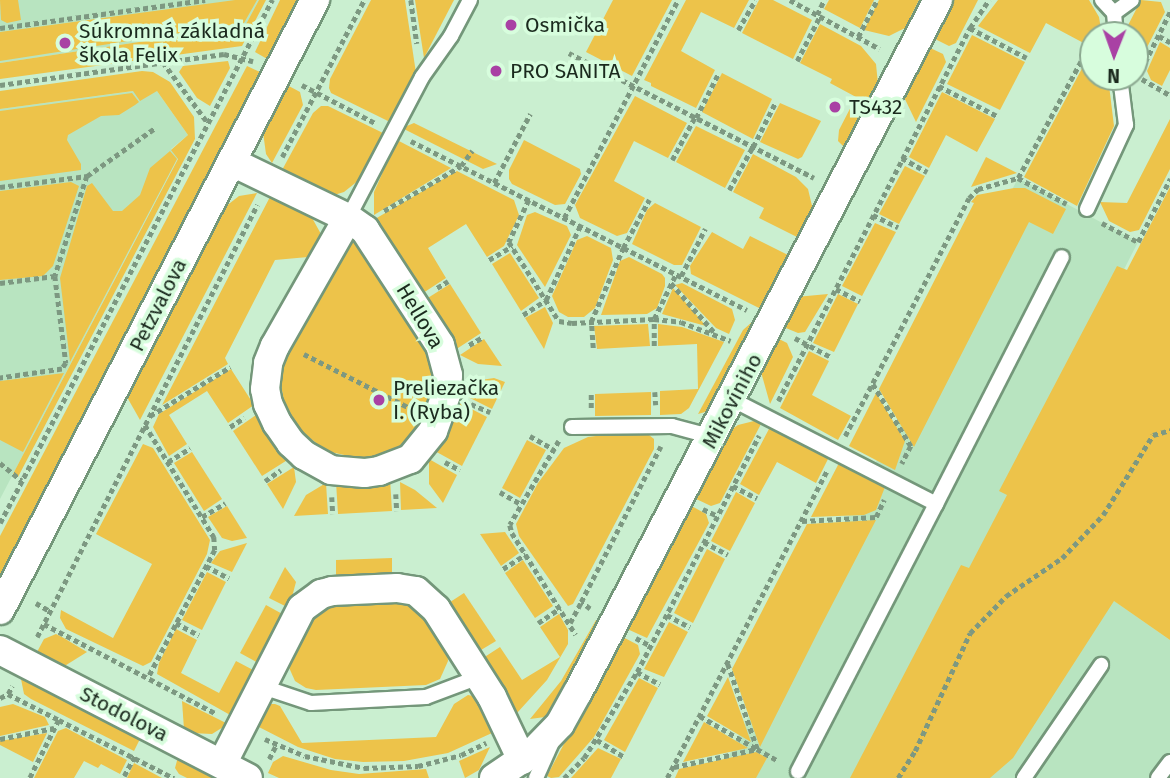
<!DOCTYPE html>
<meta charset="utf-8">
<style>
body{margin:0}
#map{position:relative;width:1170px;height:778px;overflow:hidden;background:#caefd0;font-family:"Fira Sans",sans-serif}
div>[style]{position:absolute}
.built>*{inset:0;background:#b8e4c0}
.green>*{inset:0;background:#edc34a}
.path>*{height:4.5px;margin-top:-2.25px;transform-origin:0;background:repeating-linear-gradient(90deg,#7d9881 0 5px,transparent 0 8.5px)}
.roads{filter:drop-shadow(2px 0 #74977a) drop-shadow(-2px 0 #74977a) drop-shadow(0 2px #74977a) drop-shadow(0 -2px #74977a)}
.lane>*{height:14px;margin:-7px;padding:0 7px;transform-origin:7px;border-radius:7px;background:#fff}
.street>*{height:28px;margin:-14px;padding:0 14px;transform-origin:14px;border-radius:14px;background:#fff}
.dots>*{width:19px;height:19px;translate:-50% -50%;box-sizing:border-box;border:4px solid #d7fddd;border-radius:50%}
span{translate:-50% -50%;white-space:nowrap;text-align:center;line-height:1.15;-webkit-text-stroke:7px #d7fddd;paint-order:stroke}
.poi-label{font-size:21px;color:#1b2a1e}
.left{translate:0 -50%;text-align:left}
.street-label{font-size:21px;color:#1b2a1e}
.north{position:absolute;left:1079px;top:21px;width:70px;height:70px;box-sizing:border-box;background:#d7fddd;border:2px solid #8ca991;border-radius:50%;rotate:181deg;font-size:19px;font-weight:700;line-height:28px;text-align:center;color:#1b2a1e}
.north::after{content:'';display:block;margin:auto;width:24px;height:32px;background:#a941a4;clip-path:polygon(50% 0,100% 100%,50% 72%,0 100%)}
</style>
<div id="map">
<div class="built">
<div style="clip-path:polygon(0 0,259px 0,245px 26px,0 63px)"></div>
<div style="clip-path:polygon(134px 91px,157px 91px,188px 135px,171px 149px,178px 158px,0 499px,0 109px)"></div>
<div style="clip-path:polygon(1018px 178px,1138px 242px,864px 778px,718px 778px)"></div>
<div style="clip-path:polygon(1103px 593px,1170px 640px,1170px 778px,983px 778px)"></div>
</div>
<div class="green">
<div style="clip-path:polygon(0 0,18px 0,21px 20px,7px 23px,1px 20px)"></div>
<div style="clip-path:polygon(235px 0,257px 0,244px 23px,0 61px,0 32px)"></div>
<div style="clip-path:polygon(259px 0,266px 0,242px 46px,0 79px,0 63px,245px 26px)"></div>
<div style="clip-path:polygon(280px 0,300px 0,269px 60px,255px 52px)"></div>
<div style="clip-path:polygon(371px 0,405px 0,416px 73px,390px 122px,331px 93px,329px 88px,330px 79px)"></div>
<div style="clip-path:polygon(415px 0,454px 0,424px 58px)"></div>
<div style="clip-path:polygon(613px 0,672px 0,632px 76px,586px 52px)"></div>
<div style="clip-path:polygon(686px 0,749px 0,734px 28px,701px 12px,681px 51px,715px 70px,696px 108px,651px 86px,651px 83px,644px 80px)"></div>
<div style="clip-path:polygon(759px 0,773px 0,812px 20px,793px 59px,742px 33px)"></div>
<div style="clip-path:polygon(829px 0,874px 0,860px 28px,824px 9px)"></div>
<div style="clip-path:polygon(879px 0,919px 0,905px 28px,889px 36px,864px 30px)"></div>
<div style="clip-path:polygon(951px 0,978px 0,956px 43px,949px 46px,931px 37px)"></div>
<div style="clip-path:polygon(998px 0,1089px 0,1099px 17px,1102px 35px,1093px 35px,1093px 48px,1046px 23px,1030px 53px,978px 26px)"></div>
<div style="clip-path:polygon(1141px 0,1161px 2px,1165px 12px,1140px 61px,1135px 64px,1135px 35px,1123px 35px)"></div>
<div style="clip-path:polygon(820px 24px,861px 46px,876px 64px,878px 84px,846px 149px,838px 141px,839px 130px,856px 97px,830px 83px,832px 79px,800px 63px)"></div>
<div style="clip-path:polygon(972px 35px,1025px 62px,1000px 110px,947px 84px)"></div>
<div style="clip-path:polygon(1160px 42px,1170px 48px,1170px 70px,1162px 86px,1151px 80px,1147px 71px)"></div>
<div style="clip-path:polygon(926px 46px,943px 54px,946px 62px,916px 122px,902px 93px)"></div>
<div style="clip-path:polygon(1093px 58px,1093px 77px,1108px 77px,1114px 126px,1077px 206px,1024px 177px,1087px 59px)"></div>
<div style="clip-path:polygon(228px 61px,230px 68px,210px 106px,197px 98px,179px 72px,183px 66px)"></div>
<div style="clip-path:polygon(247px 66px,262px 73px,0 577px,0 536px)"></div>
<div style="clip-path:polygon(142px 71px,153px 72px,170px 82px,194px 117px,195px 139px,18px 477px,13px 474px,178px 159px,171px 150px,188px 135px,157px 91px,140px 101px,133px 91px,0 109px,0 91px)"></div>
<div style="clip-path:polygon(722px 73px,772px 99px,753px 139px,702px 112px)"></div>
<div style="clip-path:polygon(287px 85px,300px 92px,303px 105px,272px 163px,266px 154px,263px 132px)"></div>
<div style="clip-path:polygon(942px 92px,995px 119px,977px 152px,946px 135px,929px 168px,909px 157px)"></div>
<div style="clip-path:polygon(132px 93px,139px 102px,135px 105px,119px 115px,101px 116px,68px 135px,67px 140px,81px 164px,81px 170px,0 181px,0 111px)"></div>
<div style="clip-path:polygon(635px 96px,687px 123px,668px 158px,634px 141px,614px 181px,645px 198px,627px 233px,617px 236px,580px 218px,575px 205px)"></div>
<div style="clip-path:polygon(780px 103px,821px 121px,802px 157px,798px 159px,760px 142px)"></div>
<div style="clip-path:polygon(321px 106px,328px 106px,383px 133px,359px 180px,344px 192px,331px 196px,281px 172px,313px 113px)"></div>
<div style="clip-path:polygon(1170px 119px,1170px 169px,1139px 230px,1130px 232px,1109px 221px,1100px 202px,1127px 203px)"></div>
<div style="clip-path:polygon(414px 123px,497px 164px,483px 169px,402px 128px)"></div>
<div style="clip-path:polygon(696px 126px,745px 150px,725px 188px,676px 162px)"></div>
<div style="clip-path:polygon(397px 140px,451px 168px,374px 215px,374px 192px)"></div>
<div style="clip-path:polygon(524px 140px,580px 169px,581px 174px,565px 204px,555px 205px,512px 184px,509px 179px,509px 170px)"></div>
<div style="clip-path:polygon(170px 151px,177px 159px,70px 362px,60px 278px,87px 186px,92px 183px,113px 211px,122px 211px,140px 195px,150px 168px)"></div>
<div style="clip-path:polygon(753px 154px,796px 177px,808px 189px,813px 210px,801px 239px,759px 218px,764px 208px,733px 192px)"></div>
<div style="clip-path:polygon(986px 157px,1017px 173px,971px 187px)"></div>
<div style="clip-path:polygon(905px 166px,925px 176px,899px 224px,879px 214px)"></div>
<div style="clip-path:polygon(457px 171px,514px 200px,519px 215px,504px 246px,487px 257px,466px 224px,428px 248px,446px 278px,420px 295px,375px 219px)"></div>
<div style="clip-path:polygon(71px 182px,79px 186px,53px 266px,43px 276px,0 280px,0 191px)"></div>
<div style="clip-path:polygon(1170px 187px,1170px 640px,1114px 601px,1013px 758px,990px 778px,850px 778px,961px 565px,969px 568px,1007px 495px,999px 491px,1117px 266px,1127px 270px)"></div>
<div style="clip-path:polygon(1014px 188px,1025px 188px,1066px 209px,1053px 234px,1029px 222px,914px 447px,879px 389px,974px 203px,971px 202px,977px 195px)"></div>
<div style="clip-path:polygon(257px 193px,140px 420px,127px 397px,225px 207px,239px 196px)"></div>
<div style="clip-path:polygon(271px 195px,311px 216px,321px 234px,319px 256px,275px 260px,225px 358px,228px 364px,162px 405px)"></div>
<div style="clip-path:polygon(655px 203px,701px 227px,682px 265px,674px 265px,632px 244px,647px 210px)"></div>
<div style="clip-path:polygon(535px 212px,567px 226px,571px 235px,545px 287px,517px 245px,527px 215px)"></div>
<div style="clip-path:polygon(875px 223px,896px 232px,862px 296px,842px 286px)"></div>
<div style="clip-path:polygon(712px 232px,743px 249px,750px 236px,792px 257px,765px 311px,691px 274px,690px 266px)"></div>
<div style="clip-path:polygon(587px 236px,611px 248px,613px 260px,595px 308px,584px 317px,568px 317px,559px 312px,552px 296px,577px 240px)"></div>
<div style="clip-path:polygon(353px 242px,362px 244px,427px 342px,437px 380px,431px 410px,407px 444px,394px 452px,367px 460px,326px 451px,299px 429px,284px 401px,279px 374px,282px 358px,345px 246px)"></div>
<div style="clip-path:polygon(510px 253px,539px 298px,521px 311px,492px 264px)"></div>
<div style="clip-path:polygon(629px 257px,662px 274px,665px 278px,665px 286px,657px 308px,647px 314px,601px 315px,620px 261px)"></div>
<div style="clip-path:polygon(682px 283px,732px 309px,735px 320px,729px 334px,716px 328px,675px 285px)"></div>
<div style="clip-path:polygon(450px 284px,481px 333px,455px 350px,423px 301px)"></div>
<div style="clip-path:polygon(673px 288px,706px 326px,662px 314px)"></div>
<div style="clip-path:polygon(828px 294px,805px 332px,798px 333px,781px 326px,796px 297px)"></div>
<div style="clip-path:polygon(838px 294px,858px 304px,834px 352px,813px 343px)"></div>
<div style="clip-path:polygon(545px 307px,553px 323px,544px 349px,525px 318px)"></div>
<div style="clip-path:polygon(752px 322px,760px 323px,712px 410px,698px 414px,743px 330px)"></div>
<div style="clip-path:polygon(648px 324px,650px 346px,597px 349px,594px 326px)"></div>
<div style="clip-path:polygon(658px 324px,682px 327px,724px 342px,689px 408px,681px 414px,660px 415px,660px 391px,698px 389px,697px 344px,658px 346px)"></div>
<div style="clip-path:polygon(775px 337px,787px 343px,793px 357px,770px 404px,761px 372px,762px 363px)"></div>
<div style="clip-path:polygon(484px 339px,502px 366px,478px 364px,460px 355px)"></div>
<div style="clip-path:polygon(809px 351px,829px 361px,812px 395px,851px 416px,838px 440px,780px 408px)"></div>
<div style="clip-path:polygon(231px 369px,254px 405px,228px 423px,207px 391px,169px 415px,187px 444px,169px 456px,153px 427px,159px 414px)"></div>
<div style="clip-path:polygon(64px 373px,23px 452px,0 440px,0 381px)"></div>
<div style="clip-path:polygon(494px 378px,505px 382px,492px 409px,462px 394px,481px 380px)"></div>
<div style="clip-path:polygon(651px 392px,651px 415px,595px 416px,595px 394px)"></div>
<div style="clip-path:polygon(876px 393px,905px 441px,895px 470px,849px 446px)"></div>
<div style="clip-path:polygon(458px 402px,487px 417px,462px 466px,433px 450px)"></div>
<div style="clip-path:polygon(259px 413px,289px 459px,262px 476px,233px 431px)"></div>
<div style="clip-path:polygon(754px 421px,762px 422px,720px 503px,711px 506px,692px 497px,723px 436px,738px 425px)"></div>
<div style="clip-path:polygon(770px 427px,829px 457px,816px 483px,777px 462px,759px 495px,740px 484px)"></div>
<div style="clip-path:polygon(620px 433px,649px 435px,654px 439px,654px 449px,573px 604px,568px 606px,519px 536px,516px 524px,538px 483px,564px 448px,588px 437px)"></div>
<div style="clip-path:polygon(527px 440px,546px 450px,520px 498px,502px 488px)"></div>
<div style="clip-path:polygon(143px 444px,153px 448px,210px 540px,207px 554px,151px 662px,143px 666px,66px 629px,60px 618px,61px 610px,113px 638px,152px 564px,96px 534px)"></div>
<div style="clip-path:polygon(192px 452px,222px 499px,204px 511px,174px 463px)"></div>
<div style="clip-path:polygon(429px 459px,457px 475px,443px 503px,429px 484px)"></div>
<div style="clip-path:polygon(839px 463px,885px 487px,876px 510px,864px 515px,811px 517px)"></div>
<div style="clip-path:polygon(294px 467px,296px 482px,283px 509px,267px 484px)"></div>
<div style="clip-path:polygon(390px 479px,392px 511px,338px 514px,336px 482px)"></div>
<div style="clip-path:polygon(400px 482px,415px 490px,437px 508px,401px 510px)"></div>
<div style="clip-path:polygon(326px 483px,328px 514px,294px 516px,306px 495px)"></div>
<div style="clip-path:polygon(736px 492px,755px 503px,730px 551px,711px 541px)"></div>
<div style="clip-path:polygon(688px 504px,706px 514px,709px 523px,647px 638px,625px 628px)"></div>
<div style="clip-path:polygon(227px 506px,247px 538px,232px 541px,222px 538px,208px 517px)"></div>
<div style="clip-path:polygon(876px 520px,821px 626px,760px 747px,732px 669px,807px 524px)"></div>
<div style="clip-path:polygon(505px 532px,519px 553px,501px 566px,480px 534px)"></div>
<div style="clip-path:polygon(247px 543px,232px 572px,211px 563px,220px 551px)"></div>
<div style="clip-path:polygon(707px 549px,725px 559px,693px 623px,674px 613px)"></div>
<div style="clip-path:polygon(392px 558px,392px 580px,336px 582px,336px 560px)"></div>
<div style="clip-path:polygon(523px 560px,553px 606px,535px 618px,505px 573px)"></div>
<div style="clip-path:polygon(285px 567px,296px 582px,289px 608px,269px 598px)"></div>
<div style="clip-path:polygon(207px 572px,226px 582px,202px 630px,182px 620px)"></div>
<div style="clip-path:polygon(464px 593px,496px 641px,476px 653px,444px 606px)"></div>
<div style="clip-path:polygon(387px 594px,424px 611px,447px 649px,448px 661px,440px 679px,426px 685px,316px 690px,306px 688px,295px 681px,287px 663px,303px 629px,316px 614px,330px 603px)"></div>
<div style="clip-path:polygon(266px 605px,286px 616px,260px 664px,240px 653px)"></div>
<div style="clip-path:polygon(559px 614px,568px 630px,568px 644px,547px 680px,517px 713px,480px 660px,500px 647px,522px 680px,560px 657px,540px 627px)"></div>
<div style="clip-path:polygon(596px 620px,603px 623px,556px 710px,545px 717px,530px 719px,561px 681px)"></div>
<div style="clip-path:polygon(669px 622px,688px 632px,664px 677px,644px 669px)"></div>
<div style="clip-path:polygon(176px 629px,197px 640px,181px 673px,219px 693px,236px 661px,257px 672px,232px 716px,157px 674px,159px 663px)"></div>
<div style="clip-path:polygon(56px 634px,62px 637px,87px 652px,63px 667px,37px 652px,44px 639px)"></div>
<div style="clip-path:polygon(621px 636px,638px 645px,640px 654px,594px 737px,559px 777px,551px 778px,547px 776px)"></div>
<div style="clip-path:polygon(728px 677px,751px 742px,707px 716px)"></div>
<div style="clip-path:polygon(639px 678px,658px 688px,625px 752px,604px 740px)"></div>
<div style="clip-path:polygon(21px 679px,36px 683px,141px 737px,134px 751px,31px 699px,24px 694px)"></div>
<div style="clip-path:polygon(468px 695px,479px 697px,489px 716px,492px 733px,448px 753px,404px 761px,363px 762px,335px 759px,298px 747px,251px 723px,268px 704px,275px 704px,280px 706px,302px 743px,436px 737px,454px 704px)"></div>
<div style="clip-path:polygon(182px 701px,228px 724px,212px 734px,191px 733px,184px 729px)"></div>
<div style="clip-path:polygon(13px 704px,45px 717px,49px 725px,0 736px,0 707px)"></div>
<div style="clip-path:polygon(704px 722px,748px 748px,683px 762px)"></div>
<div style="clip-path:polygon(66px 728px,127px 760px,120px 774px,101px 764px,98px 768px,84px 761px,74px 778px,34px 778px,58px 731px)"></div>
<div style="clip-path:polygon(47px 733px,33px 762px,0 745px,0 741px)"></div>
<div style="clip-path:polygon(490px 747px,479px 770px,465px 778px,459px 761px)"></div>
<div style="clip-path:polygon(598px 748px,621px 759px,611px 778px,571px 778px)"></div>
<div style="clip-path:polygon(756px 752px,767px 758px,756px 778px,675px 778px,679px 769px)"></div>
<div style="clip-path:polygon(283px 756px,331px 770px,359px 774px,426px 769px,429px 778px,279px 778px,268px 773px,273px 762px)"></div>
<div style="clip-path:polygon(178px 757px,213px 775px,217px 778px,187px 778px,179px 774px,175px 768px)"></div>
<div style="clip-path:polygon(134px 763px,162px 778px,127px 778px)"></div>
</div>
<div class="path">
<div style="left:411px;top:0;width:44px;rotate:82.2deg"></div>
<div style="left:790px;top:0;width:102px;rotate:28.6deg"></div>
<div style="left:817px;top:15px;width:17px;rotate:-65deg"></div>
<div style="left:0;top:28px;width:207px;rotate:-7.8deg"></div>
<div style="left:970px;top:28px;width:64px;rotate:27.8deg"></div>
<div style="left:738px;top:30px;width:34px;rotate:-60deg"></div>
<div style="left:1159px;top:36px;width:13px;rotate:29deg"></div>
<div style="left:858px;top:37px;width:42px;rotate:-62.8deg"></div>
<div style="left:569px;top:53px;width:275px;rotate:27deg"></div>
<div style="left:797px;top:61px;width:51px;rotate:-62.9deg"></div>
<div style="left:163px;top:62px;width:76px;rotate:53.6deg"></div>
<div style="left:1141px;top:70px;width:65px;rotate:-63.4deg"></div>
<div style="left:1142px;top:79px;width:32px;rotate:30deg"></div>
<div style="left:0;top:85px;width:226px;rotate:-7.9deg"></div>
<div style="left:224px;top:54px;width:30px;rotate:14deg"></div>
<div style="left:302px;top:85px;width:82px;rotate:27.5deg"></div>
<div style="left:939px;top:86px;width:65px;rotate:27.3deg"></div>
<div style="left:696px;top:118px;width:51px;rotate:-63.4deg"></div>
<div style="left:411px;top:141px;width:376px;rotate:26.7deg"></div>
<div style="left:753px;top:147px;width:51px;rotate:-63.4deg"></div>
<div style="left:282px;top:157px;width:177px;rotate:-62.4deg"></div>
<div style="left:902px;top:158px;width:29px;rotate:29deg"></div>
<div style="left:672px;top:160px;width:49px;rotate:-61.9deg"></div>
<div style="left:87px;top:176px;width:83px;rotate:-35.2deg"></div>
<div style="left:1018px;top:178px;width:55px;rotate:28deg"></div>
<div style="left:494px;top:183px;width:78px;rotate:-62.4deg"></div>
<div style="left:0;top:187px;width:88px;rotate:-7.2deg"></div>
<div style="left:87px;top:176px;width:105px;rotate:107.7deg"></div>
<div style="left:55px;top:276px;width:88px;rotate:82.8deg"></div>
<div style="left:66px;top:363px;width:7px;rotate:124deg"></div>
<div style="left:62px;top:369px;width:63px;rotate:171.7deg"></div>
<div style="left:729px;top:190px;width:48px;rotate:-61.3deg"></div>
<div style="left:529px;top:200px;width:47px;rotate:115.5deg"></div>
<div style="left:509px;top:242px;width:93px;rotate:57.7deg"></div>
<div style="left:559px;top:321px;width:13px;rotate:9deg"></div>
<div style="left:572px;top:323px;width:82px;rotate:-2.8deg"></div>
<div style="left:654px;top:319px;width:27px;rotate:6deg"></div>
<div style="left:681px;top:322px;width:53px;rotate:20.8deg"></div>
<div style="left:384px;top:211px;width:89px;rotate:-30.3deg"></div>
<div style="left:461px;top:166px;width:19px;rotate:-54deg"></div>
<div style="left:873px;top:215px;width:28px;rotate:26deg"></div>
<div style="left:564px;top:218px;width:246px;rotate:-62.4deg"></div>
<div style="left:1102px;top:223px;width:41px;rotate:27.8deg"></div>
<div style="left:1138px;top:242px;width:71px;rotate:-63.1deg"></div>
<div style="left:489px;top:260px;width:27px;rotate:-31deg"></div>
<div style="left:681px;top:276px;width:53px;rotate:-62.9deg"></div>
<div style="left:0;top:283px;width:55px;rotate:-7.3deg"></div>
<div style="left:671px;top:283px;width:65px;rotate:48.7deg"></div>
<div style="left:437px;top:288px;width:13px;rotate:-32deg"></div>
<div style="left:836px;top:289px;width:27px;rotate:27deg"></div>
<div style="left:523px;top:315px;width:27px;rotate:-33deg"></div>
<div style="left:546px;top:300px;width:81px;rotate:-65.3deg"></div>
<div style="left:795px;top:338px;width:41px;rotate:27.8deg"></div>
<div style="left:469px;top:345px;width:16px;rotate:-30deg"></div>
<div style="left:654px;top:346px;width:27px;rotate:-90deg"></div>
<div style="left:654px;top:319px;width:50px;rotate:-63.9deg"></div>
<div style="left:593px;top:348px;width:26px;rotate:-94deg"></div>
<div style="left:591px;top:322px;width:81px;rotate:-66.6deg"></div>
<div style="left:623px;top:248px;width:55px;rotate:-61.6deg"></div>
<div style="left:304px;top:354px;width:121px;rotate:27deg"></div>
<div style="left:873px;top:384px;width:73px;rotate:58.5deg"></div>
<div style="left:911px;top:446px;width:20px;rotate:117deg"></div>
<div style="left:655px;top:392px;width:13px;rotate:86deg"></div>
<div style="left:778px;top:401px;width:420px;rotate:-62.8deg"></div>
<div style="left:970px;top:28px;width:34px;rotate:-56deg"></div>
<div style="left:471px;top:404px;width:21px;rotate:23deg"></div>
<div style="left:591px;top:408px;width:14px;rotate:-90deg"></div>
<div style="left:150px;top:416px;width:94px;rotate:-31.5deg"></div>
<div style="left:145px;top:425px;width:132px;rotate:58.4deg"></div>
<div style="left:214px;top:537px;width:13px;rotate:86deg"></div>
<div style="left:215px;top:550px;width:144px;rotate:117.6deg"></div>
<div style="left:230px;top:427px;width:17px;rotate:-33deg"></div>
<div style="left:530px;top:436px;width:26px;rotate:29deg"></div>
<div style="left:845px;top:436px;width:268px;rotate:-62.5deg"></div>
<div style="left:969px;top:198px;width:13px;rotate:-45deg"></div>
<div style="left:978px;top:189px;width:41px;rotate:-15.4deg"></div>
<div style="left:1018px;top:178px;width:145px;rotate:-61.7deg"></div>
<div style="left:1087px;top:50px;width:7px;rotate:27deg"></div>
<div style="left:559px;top:441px;width:97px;rotate:120.3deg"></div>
<div style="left:510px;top:525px;width:8px;rotate:76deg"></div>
<div style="left:512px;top:533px;width:120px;rotate:57.9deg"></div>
<div style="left:168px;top:462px;width:26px;rotate:-32deg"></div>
<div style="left:445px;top:462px;width:17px;rotate:28deg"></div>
<div style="left:0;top:463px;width:28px;rotate:39deg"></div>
<div style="left:265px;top:481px;width:19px;rotate:-35deg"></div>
<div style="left:733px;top:486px;width:27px;rotate:27deg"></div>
<div style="left:500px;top:492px;width:24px;rotate:30deg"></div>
<div style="left:396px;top:494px;width:17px;rotate:87deg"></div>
<div style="left:332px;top:497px;width:17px;rotate:87deg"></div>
<div style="left:703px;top:509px;width:17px;rotate:25deg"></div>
<div style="left:202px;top:517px;width:27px;rotate:-31deg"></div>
<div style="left:802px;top:521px;width:74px;rotate:-3.1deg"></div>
<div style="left:876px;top:517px;width:19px;rotate:-65deg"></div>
<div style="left:0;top:523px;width:590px;rotate:-62.52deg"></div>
<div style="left:704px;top:542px;width:27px;rotate:28deg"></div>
<div style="left:206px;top:566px;width:26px;rotate:28deg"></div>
<div style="left:503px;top:569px;width:27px;rotate:-33deg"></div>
<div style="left:36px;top:603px;width:16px;rotate:30deg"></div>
<div style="left:590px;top:609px;width:11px;rotate:-142deg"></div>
<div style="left:581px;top:602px;width:175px;rotate:-62.9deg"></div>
<div style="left:667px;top:615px;width:26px;rotate:28deg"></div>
<div style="left:176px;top:623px;width:26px;rotate:28deg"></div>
<div style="left:538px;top:623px;width:27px;rotate:-34deg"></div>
<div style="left:570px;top:623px;width:24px;rotate:-62deg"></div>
<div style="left:44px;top:624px;width:195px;rotate:27.5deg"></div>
<div style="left:37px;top:637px;width:485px;rotate:-63deg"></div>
<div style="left:636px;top:638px;width:17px;rotate:28deg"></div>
<div style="left:637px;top:672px;width:26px;rotate:28deg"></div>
<div style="left:8px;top:694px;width:57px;rotate:27deg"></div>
<div style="left:59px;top:720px;width:65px;rotate:116.6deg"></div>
<div style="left:0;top:698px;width:9px;rotate:-27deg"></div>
<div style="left:8px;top:694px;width:9px;rotate:-63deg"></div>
<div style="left:700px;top:716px;width:66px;rotate:30.1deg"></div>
<div style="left:757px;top:749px;width:91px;rotate:-109.2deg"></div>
<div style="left:59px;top:720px;width:129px;rotate:26.8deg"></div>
<div style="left:0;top:739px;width:55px;rotate:-11.5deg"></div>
<div style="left:265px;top:739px;width:43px;rotate:23deg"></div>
<div style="left:305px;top:756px;width:60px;rotate:11.5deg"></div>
<div style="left:364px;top:768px;width:54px;rotate:-2.1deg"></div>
<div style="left:418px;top:766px;width:44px;rotate:-14.3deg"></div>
<div style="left:461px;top:755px;width:28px;rotate:-26deg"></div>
<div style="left:597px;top:740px;width:31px;rotate:32deg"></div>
<div style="left:269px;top:759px;width:16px;rotate:-63deg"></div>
<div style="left:674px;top:767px;width:85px;rotate:-12.2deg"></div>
<div style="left:757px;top:749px;width:25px;rotate:29deg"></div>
<div style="left:124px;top:776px;width:24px;rotate:-62deg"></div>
<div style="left:564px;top:778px;width:28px;rotate:-45deg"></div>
<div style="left:584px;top:758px;width:101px;rotate:-58.4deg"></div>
<div style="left:637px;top:672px;width:266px;rotate:-62.7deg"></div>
<div style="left:667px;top:778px;width:346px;rotate:-62.5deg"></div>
<div style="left:898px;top:778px;width:32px;rotate:-58deg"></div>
<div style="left:915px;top:751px;width:130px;rotate:-65deg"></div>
<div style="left:970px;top:633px;width:52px;rotate:-45.8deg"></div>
<div style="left:1006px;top:596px;width:68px;rotate:-34.2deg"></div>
<div style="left:1062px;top:558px;width:59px;rotate:-46.4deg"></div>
<div style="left:1103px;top:515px;width:94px;rotate:-58deg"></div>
<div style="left:1153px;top:435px;width:18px;rotate:-16deg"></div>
</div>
<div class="roads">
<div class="lane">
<div style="left:1102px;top:0;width:18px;rotate:47deg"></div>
<div style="left:1114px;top:13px;width:22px;rotate:85deg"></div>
<div style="left:1114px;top:13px;width:22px;rotate:-36deg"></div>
<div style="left:1087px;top:209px;width:93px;rotate:-65.1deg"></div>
<div style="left:1126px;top:125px;width:48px;rotate:-97.1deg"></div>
<div style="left:348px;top:218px;width:159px;rotate:-62.3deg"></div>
<div style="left:422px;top:77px;width:50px;rotate:-54.7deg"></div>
<div style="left:451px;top:36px;width:41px;rotate:-62.2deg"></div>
<div style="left:733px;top:400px;width:228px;rotate:27.1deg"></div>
<div style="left:936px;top:504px;width:301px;rotate:117.3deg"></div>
<div style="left:572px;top:427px;width:100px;rotate:-0.6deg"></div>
<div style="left:672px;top:426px;width:42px;rotate:15deg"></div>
<div style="left:936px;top:504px;width:277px;rotate:-63deg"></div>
<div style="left:260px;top:686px;width:54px;rotate:18.4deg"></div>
<div style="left:311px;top:703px;width:115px;rotate:-3deg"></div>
<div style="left:426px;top:697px;width:57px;rotate:-20.7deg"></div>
<div style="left:536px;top:778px;width:37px;rotate:-66deg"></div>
<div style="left:1024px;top:778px;width:137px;rotate:-55.7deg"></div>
<div style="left:1158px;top:778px;width:20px;rotate:-53deg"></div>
</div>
<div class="street">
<div style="left:232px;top:162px;width:129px;rotate:25.8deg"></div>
<div style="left:348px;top:218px;width:21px;rotate:35deg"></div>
<div style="left:365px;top:230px;width:137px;rotate:56.9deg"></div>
<div style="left:440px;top:345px;width:31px;rotate:75deg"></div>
<div style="left:448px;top:375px;width:17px;rotate:93deg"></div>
<div style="left:447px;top:392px;width:41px;rotate:109.7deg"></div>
<div style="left:433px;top:431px;width:36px;rotate:129deg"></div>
<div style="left:410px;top:459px;width:33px;rotate:159deg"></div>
<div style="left:379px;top:471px;width:15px;rotate:172deg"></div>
<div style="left:364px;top:473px;width:33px;rotate:-175deg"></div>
<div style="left:331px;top:470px;width:31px;rotate:-151deg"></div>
<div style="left:304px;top:455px;width:18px;rotate:-137deg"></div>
<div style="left:291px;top:443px;width:24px;rotate:-125deg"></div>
<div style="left:277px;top:423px;width:21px;rotate:-115deg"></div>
<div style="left:268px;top:404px;width:15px;rotate:-101deg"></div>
<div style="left:265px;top:389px;width:26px;rotate:-83deg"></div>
<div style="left:268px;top:363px;width:18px;rotate:-68deg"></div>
<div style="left:275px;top:346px;width:147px;rotate:-60.3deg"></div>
<div style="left:0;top:610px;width:687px;rotate:-62.69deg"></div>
<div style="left:0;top:650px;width:279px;rotate:27.3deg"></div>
<div style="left:222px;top:764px;width:175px;rotate:-62.9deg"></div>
<div style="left:302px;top:608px;width:24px;rotate:-36deg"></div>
<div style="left:321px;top:594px;width:11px;rotate:-15deg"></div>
<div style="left:332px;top:591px;width:65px;rotate:-2.6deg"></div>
<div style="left:397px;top:588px;width:19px;rotate:9deg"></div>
<div style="left:416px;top:591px;width:27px;rotate:42deg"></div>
<div style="left:436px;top:609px;width:104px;rotate:57.5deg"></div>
<div style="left:492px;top:697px;width:70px;rotate:64.5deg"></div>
<div style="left:494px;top:778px;width:48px;rotate:-34deg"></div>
<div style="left:534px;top:751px;width:37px;rotate:-46deg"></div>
<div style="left:560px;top:724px;width:37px;rotate:-61deg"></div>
<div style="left:578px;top:692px;width:780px;rotate:-62.52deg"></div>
</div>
</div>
<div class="dots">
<div style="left:511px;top:25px;background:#a941a4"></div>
<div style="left:65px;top:43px;background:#a941a4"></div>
<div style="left:496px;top:71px;background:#a941a4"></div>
<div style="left:835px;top:107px;background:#a941a4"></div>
<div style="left:379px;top:400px;background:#a941a4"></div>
</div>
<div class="poi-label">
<span class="left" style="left:525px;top:25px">Osmička</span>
<span class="left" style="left:79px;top:43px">Súkromná základná<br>škola Felix</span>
<span class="left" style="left:510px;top:71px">PRO SANITA</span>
<span class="left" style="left:849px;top:107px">TS432</span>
<span class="left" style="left:393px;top:400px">Preliezačka<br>I. (Ryba)</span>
</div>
<div class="street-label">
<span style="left:158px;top:305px;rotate:-63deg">Petzvalova</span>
<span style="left:420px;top:316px;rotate:59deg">Hellova</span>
<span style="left:732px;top:401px;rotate:-62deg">Mikovíniho</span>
<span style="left:124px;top:714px;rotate:27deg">Stodolova</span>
</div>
<div class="north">N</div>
</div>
